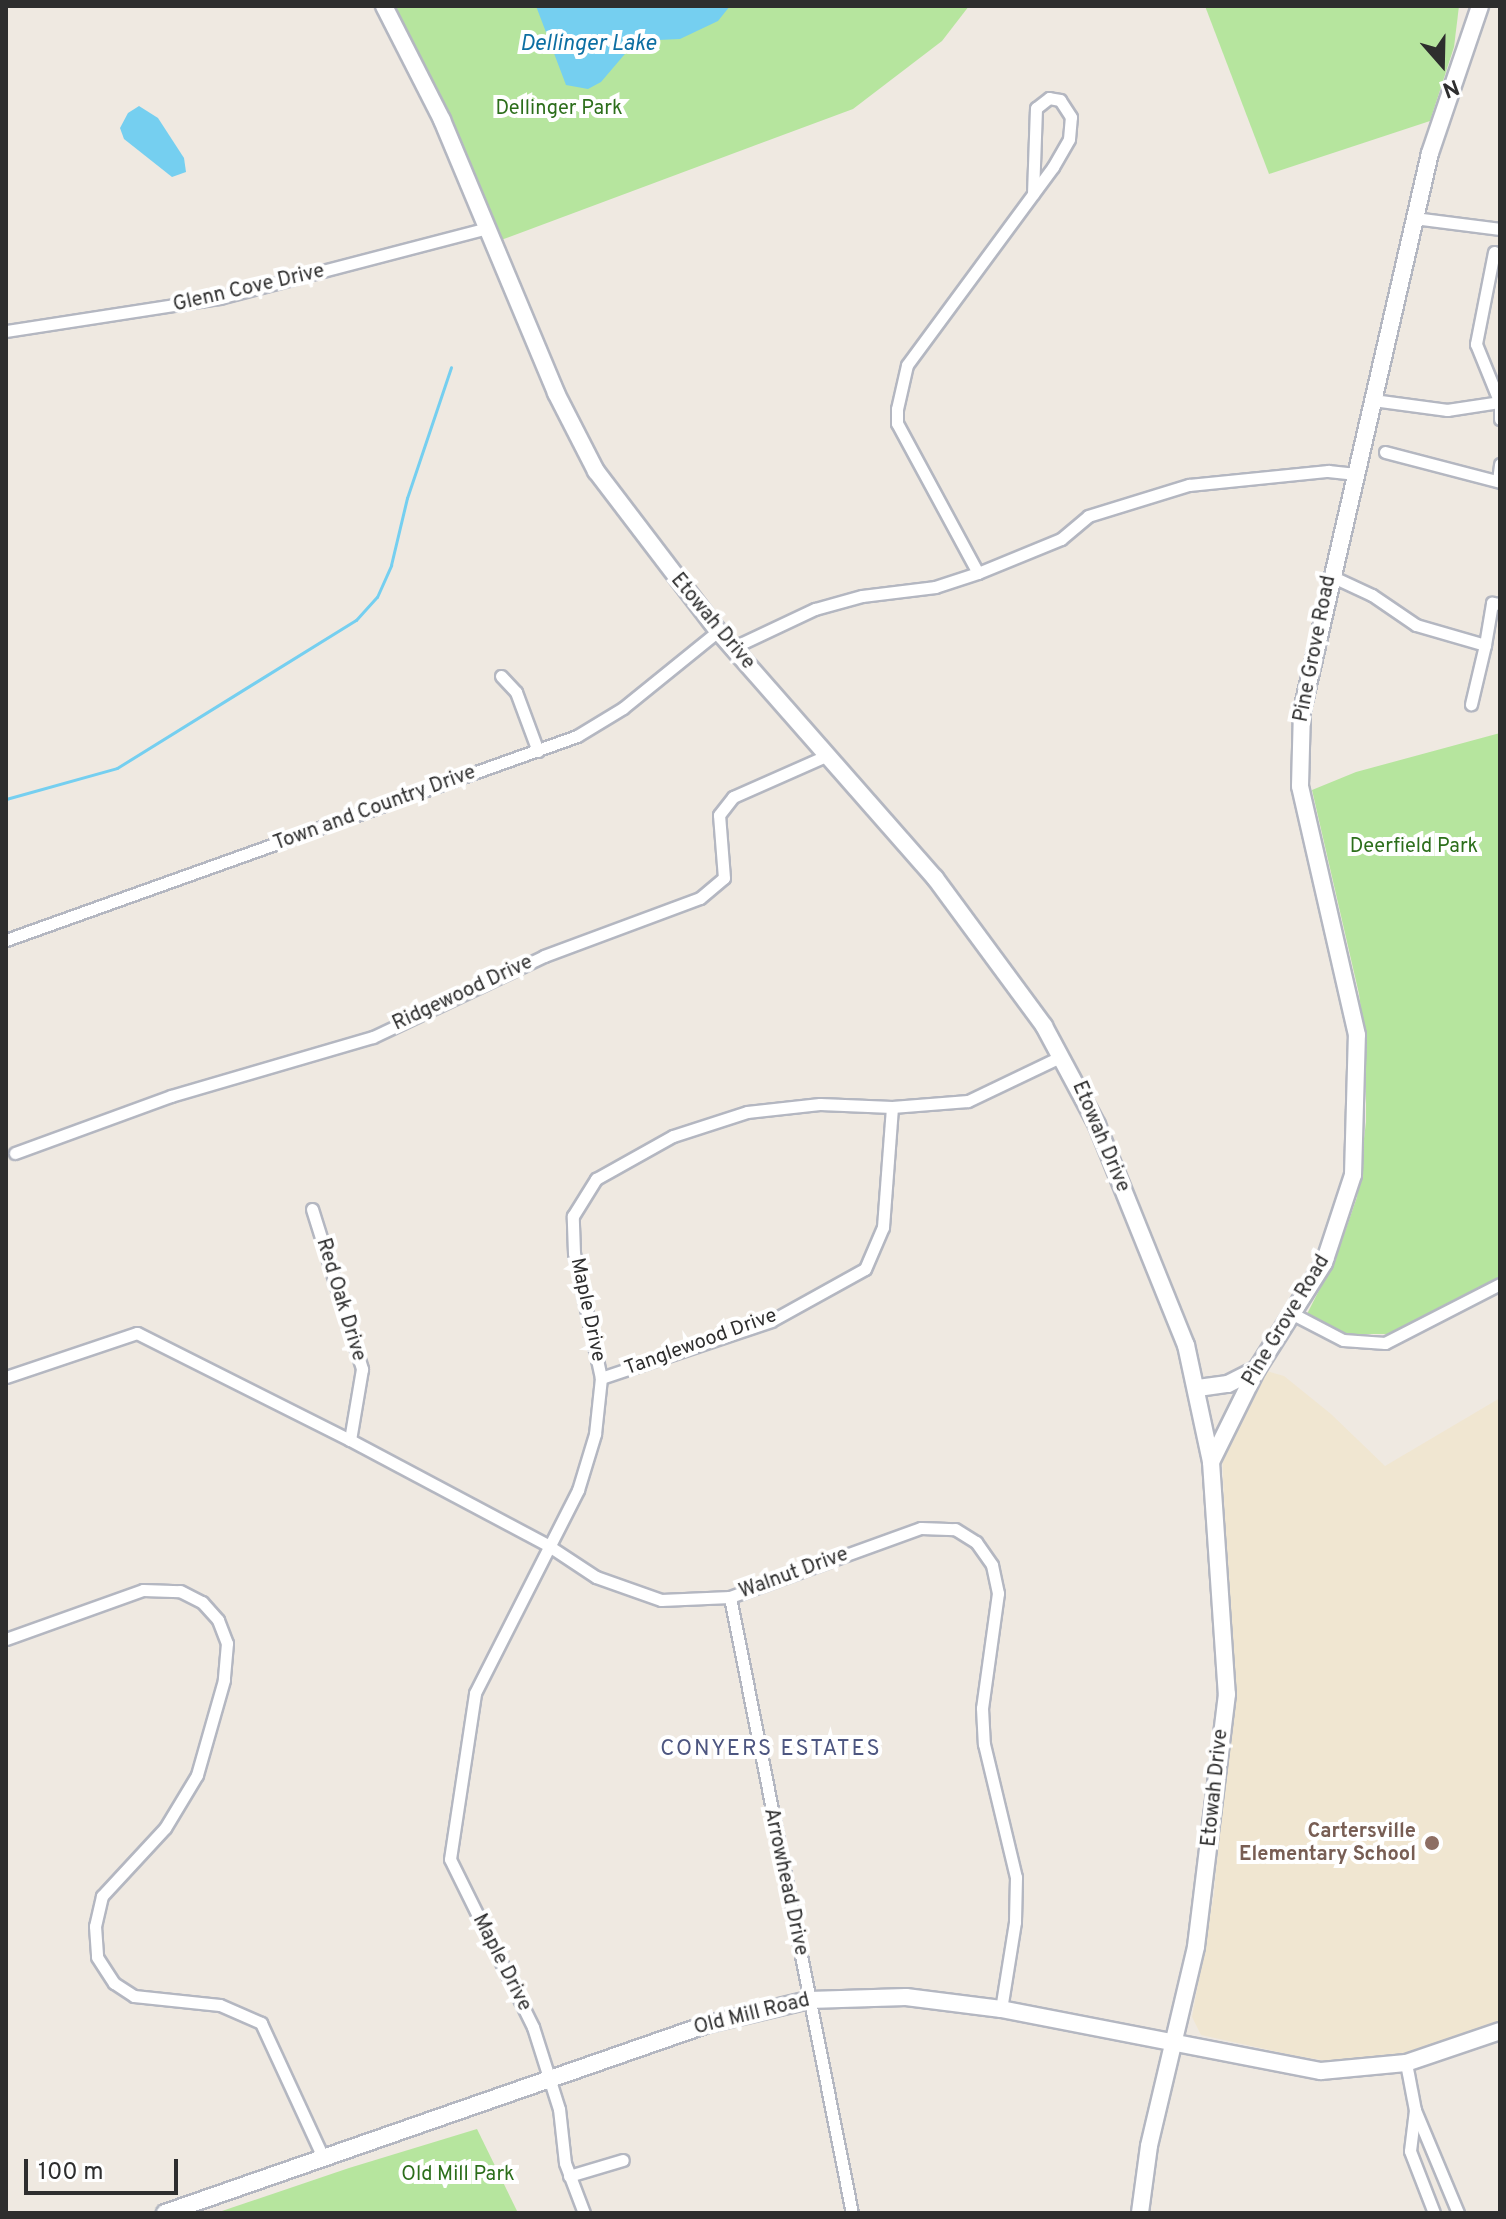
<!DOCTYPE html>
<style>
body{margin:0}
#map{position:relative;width:1506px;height:2219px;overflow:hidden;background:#efe9e1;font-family:Overpass,sans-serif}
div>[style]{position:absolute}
.education>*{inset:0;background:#f0e6d1}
.green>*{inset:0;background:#b6e59e}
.water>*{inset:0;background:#75cff0}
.stream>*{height:3px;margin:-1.5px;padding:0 1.5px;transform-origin:1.5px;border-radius:1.5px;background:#75cff0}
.roads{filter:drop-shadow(2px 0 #b4b7c1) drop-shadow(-2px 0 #b4b7c1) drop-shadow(0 2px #b4b7c1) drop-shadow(0 -2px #b4b7c1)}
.street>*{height:11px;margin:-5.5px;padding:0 5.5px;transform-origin:5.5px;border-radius:5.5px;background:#fff}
.secondary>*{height:16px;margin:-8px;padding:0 8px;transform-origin:8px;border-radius:8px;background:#fff}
.dots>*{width:22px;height:22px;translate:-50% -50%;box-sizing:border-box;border:4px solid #fff;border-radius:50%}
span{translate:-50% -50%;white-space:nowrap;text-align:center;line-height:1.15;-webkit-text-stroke:8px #fff;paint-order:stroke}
.park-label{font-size:20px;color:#2c6e1b}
.street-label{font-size:20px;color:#2e2e2e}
.education-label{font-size:20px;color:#785e54;font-weight:700}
.right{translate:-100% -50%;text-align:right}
.water-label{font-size:22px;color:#0d6fa3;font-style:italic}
.neighbourhood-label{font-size:22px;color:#4d5680;letter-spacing:2px}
.frame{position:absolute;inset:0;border:8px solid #2e2e2e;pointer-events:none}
.north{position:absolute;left:1402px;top:24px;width:80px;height:80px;-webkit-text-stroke:6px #fff;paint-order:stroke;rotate:160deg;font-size:22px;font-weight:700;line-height:32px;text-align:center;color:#2e2e2e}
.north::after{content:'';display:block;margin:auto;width:28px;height:36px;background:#2e2e2e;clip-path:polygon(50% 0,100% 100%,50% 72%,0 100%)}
.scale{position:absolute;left:24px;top:2159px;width:154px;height:36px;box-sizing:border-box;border:4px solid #2e2e2e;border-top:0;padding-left:10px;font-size:24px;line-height:28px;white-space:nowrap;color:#2e2e2e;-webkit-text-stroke:6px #fff;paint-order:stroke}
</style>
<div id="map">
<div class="education">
<div style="clip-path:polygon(1267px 1371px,1284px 1376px,1331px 1414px,1385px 1466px,1500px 1398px,1500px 2022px,1402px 2056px,1327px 2061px,1292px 2055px,1201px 2035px,1192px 2017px,1214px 1894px,1232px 1692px,1222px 1451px)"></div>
</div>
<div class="green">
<div style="clip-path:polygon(392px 6px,969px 6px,942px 41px,853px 109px,501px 240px)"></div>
<div style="clip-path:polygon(1205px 6px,1459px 6px,1454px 47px,1430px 121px,1269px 174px)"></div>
<div style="clip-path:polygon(1500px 733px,1500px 1277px,1394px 1334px,1346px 1334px,1307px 1314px,1337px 1255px,1357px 1197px,1366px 1122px,1366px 1049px,1359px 994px,1312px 790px,1356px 772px)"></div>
<div style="clip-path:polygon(477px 2129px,518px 2213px,216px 2213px,349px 2168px)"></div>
</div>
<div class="water">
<div style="clip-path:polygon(536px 6px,730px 6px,718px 21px,680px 39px,636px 41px,601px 82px,588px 89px,566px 85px)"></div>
<div style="clip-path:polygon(139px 106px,158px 118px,184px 158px,186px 172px,172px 177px,124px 139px,120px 128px,128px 113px)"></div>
</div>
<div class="stream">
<div style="left:6px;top:799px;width:115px;rotate:-15.6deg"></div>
<div style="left:117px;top:768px;width:281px;rotate:-31.8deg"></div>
<div style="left:356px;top:620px;width:31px;rotate:-48deg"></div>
<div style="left:377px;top:597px;width:35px;rotate:-66deg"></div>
<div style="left:391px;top:565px;width:69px;rotate:-76.6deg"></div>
<div style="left:407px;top:498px;width:138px;rotate:-71.4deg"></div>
</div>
<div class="roads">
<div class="street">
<div style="left:1414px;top:218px;width:87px;rotate:7.3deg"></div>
<div style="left:1494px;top:252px;width:94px;rotate:101.1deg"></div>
<div style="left:1476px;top:344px;width:64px;rotate:67.9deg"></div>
<div style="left:1500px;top:403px;width:16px;rotate:90deg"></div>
<div style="left:6px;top:331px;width:216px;rotate:-8.8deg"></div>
<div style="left:219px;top:298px;width:278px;rotate:-14.6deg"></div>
<div style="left:1373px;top:400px;width:75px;rotate:7.7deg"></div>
<div style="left:1447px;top:410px;width:54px;rotate:-8.6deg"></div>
<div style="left:1385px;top:452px;width:119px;rotate:14.6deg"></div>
<div style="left:1498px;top:481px;width:17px;rotate:-83deg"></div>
<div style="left:978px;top:573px;width:170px;rotate:-118.4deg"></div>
<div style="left:897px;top:423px;width:14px;rotate:-90deg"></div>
<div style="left:897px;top:409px;width:45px;rotate:-77.2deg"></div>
<div style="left:907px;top:365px;width:246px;rotate:-53.6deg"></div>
<div style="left:1053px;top:167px;width:32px;rotate:-60deg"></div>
<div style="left:1069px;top:139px;width:22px;rotate:-85deg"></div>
<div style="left:1071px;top:117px;width:20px;rotate:-123deg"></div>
<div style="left:1060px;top:100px;width:11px;rotate:-170deg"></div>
<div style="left:1049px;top:98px;width:16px;rotate:142deg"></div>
<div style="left:1036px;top:108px;width:86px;rotate:92deg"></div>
<div style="left:1331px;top:576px;width:45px;rotate:24.9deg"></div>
<div style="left:1372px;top:595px;width:53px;rotate:34.3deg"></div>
<div style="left:1416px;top:625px;width:72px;rotate:16.2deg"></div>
<div style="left:1485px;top:645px;width:61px;rotate:103.3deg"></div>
<div style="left:1485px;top:645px;width:43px;rotate:-80.5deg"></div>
<div style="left:1492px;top:603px;width:8px;rotate:7deg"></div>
<div style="left:732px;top:648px;width:92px;rotate:-25.2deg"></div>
<div style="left:815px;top:609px;width:49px;rotate:-15.5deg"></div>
<div style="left:862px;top:596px;width:74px;rotate:-7deg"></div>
<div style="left:935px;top:587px;width:45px;rotate:-18deg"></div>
<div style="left:978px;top:573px;width:90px;rotate:-22.3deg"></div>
<div style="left:1061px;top:539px;width:35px;rotate:-40deg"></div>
<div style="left:1088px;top:516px;width:106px;rotate:-17.1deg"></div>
<div style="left:1189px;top:485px;width:140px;rotate:-5.8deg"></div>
<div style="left:1328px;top:471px;width:28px;rotate:6deg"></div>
<div style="left:501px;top:676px;width:22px;rotate:47deg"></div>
<div style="left:516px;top:692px;width:63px;rotate:69.6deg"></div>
<div style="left:6px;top:940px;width:606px;rotate:-19.66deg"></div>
<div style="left:577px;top:736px;width:54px;rotate:-31.3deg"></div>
<div style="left:623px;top:708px;width:122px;rotate:-39deg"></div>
<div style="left:15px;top:1153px;width:166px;rotate:-20.1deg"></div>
<div style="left:171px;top:1096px;width:210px;rotate:-16.3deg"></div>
<div style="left:373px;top:1037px;width:189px;rotate:-25.3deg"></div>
<div style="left:544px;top:956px;width:166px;rotate:-20.4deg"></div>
<div style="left:700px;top:898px;width:31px;rotate:-40deg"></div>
<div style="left:724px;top:878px;width:63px;rotate:-94.5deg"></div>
<div style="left:719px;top:815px;width:23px;rotate:-52deg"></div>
<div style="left:733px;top:797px;width:102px;rotate:-23.8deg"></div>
<div style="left:312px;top:1209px;width:168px;rotate:72.6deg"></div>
<div style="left:362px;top:1369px;width:72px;rotate:99.6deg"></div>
<div style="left:1293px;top:1314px;width:56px;rotate:27.5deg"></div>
<div style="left:1343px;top:1340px;width:42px;rotate:4.1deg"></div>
<div style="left:1385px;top:1343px;width:129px;rotate:-27.2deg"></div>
<div style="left:6px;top:1377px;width:138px;rotate:-18.6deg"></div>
<div style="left:137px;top:1333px;width:238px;rotate:26.7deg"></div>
<div style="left:350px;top:1440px;width:225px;rotate:28deg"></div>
<div style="left:549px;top:1546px;width:56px;rotate:33.4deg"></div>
<div style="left:596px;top:1577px;width:69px;rotate:19.5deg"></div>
<div style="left:661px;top:1600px;width:69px;rotate:-2.5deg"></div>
<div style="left:730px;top:1597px;width:203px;rotate:-19.9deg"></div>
<div style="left:921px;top:1528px;width:34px;rotate:2deg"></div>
<div style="left:955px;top:1529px;width:25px;rotate:32deg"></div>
<div style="left:976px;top:1542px;width:28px;rotate:55deg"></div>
<div style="left:992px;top:1565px;width:29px;rotate:78deg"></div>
<div style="left:998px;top:1593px;width:116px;rotate:97.9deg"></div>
<div style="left:982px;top:1708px;width:36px;rotate:87deg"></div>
<div style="left:984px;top:1744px;width:137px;rotate:76.5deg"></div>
<div style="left:1016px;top:1877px;width:45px;rotate:91.3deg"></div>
<div style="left:1015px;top:1922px;width:88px;rotate:99.1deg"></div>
<div style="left:601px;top:1378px;width:179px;rotate:-18.5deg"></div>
<div style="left:771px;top:1321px;width:107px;rotate:-29deg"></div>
<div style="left:865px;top:1269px;width:46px;rotate:-66.8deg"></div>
<div style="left:883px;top:1227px;width:120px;rotate:-85.7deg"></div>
<div style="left:730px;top:1597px;width:628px;rotate:78.8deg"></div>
<div style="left:6px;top:1639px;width:145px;rotate:-19.7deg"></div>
<div style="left:143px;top:1590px;width:37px;rotate:2deg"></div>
<div style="left:180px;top:1591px;width:25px;rotate:27deg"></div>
<div style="left:202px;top:1602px;width:24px;rotate:48deg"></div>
<div style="left:218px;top:1620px;width:25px;rotate:69deg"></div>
<div style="left:227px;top:1643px;width:37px;rotate:95deg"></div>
<div style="left:224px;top:1680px;width:99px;rotate:105.9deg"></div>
<div style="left:197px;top:1775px;width:62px;rotate:121.1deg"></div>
<div style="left:165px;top:1828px;width:93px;rotate:132.8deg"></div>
<div style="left:102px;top:1896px;width:31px;rotate:103deg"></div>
<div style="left:95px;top:1926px;width:31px;rotate:86deg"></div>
<div style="left:97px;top:1957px;width:31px;rotate:57deg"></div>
<div style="left:114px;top:1983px;width:24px;rotate:33deg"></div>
<div style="left:134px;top:1996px;width:86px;rotate:6deg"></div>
<div style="left:220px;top:2005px;width:45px;rotate:23.7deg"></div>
<div style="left:261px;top:2023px;width:148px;rotate:65.2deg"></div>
<div style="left:1406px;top:2063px;width:48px;rotate:79.2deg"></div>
<div style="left:1415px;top:2110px;width:112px;rotate:67.3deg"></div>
<div style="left:1415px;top:2110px;width:41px;rotate:97deg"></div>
<div style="left:1410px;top:2151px;width:66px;rotate:68.8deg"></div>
<div style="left:569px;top:2176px;width:56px;rotate:-16.5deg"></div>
<div style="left:584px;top:2213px;width:53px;rotate:-110.8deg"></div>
<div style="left:565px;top:2163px;width:54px;rotate:-96.3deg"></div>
<div style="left:559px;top:2109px;width:86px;rotate:-107.6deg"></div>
<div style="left:533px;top:2027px;width:187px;rotate:-116.3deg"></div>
<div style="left:450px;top:1859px;width:168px;rotate:-81.4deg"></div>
<div style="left:475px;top:1693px;width:228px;rotate:-63.1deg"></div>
<div style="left:578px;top:1490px;width:59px;rotate:-73.1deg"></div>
<div style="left:595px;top:1434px;width:56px;rotate:-83.9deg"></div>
<div style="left:601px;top:1378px;width:128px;rotate:-102.2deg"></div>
<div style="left:574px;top:1253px;width:37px;rotate:-92deg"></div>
<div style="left:573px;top:1216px;width:44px;rotate:-58.1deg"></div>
<div style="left:596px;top:1179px;width:88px;rotate:-29.2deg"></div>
<div style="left:673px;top:1136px;width:78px;rotate:-18deg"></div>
<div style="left:747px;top:1112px;width:73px;rotate:-6.3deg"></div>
<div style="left:820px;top:1104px;width:72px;rotate:2.4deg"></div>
<div style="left:892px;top:1107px;width:76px;rotate:-4.5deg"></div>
<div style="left:968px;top:1101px;width:104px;rotate:-25.6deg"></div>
</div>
<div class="secondary">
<div style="left:384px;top:6px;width:128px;rotate:63deg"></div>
<div style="left:442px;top:120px;width:296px;rotate:67.3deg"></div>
<div style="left:556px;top:393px;width:88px;rotate:62.9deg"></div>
<div style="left:596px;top:471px;width:201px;rotate:52.7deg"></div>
<div style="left:718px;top:631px;width:329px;rotate:48.7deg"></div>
<div style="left:935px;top:878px;width:184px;rotate:53.6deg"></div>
<div style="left:1044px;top:1026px;width:112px;rotate:61.8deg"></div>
<div style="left:1097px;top:1125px;width:237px;rotate:68deg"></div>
<div style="left:1186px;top:1345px;width:120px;rotate:77.9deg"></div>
<div style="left:1211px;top:1462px;width:233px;rotate:86.1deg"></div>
<div style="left:1227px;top:1694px;width:255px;rotate:97deg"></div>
<div style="left:1196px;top:1947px;width:204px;rotate:103.3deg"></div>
<div style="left:1149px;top:2146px;width:68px;rotate:97.7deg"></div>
<div style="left:1198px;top:1388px;width:30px;rotate:-8deg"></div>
<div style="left:1228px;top:1384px;width:31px;rotate:-27deg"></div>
<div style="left:1211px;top:1462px;width:104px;rotate:-63.7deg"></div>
<div style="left:1257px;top:1369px;width:125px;rotate:-57.7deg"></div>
<div style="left:1324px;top:1263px;width:93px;rotate:-71.8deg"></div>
<div style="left:1353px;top:1175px;width:140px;rotate:-88.4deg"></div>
<div style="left:1357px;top:1035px;width:255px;rotate:-102.9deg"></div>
<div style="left:1300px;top:786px;width:75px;rotate:-88.5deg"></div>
<div style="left:1302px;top:711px;width:572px;rotate:-77.08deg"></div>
<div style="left:1430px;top:153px;width:155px;rotate:-71.2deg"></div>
<div style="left:165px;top:2213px;width:575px;rotate:-19.19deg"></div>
<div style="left:708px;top:2024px;width:104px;rotate:-13.4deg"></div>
<div style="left:809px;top:2000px;width:97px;rotate:-1.8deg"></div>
<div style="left:906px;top:1997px;width:96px;rotate:7.2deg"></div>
<div style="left:1001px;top:2009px;width:326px;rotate:11deg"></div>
<div style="left:1321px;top:2071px;width:85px;rotate:-5.4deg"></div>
<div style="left:1406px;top:2063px;width:99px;rotate:-18.8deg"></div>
</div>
</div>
<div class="dots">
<div style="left:1432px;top:1843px;background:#8d6e63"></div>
</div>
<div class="park-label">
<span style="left:559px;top:109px">Dellinger Park</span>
<span style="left:1414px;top:847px">Deerfield Park</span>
<span style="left:458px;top:2175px">Old Mill Park</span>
</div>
<div class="street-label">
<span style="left:249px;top:289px;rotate:-13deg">Glenn Cove Drive</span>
<span style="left:712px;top:622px;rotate:50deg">Etowah Drive</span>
<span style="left:1316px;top:649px;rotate:-79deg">Pine Grove Road</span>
<span style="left:375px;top:809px;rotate:-20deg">Town and Country Drive</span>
<span style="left:463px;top:994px;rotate:-25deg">Ridgewood Drive</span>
<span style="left:1100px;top:1137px;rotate:67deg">Etowah Drive</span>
<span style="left:340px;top:1300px;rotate:73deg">Red Oak Drive</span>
<span style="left:587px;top:1310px;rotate:78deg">Maple Drive</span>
<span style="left:1287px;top:1321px;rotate:-59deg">Pine Grove Road</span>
<span style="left:701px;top:1343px;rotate:-20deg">Tanglewood Drive</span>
<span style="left:794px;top:1574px;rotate:-20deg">Walnut Drive</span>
<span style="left:1216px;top:1788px;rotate:-84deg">Etowah Drive</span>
<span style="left:785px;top:1882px;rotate:78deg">Arrowhead Drive</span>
<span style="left:501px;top:1963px;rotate:63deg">Maple Drive</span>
<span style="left:752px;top:2015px;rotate:-14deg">Old Mill Road</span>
</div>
<div class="education-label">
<span class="right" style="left:1416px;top:1844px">Cartersville<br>Elementary School</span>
</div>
<div class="water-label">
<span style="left:588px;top:45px">Dellinger Lake</span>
</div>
<div class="neighbourhood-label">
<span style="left:771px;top:1750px">CONYERS ESTATES</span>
</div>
<div class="frame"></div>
<div class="north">N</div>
<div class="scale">100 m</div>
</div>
